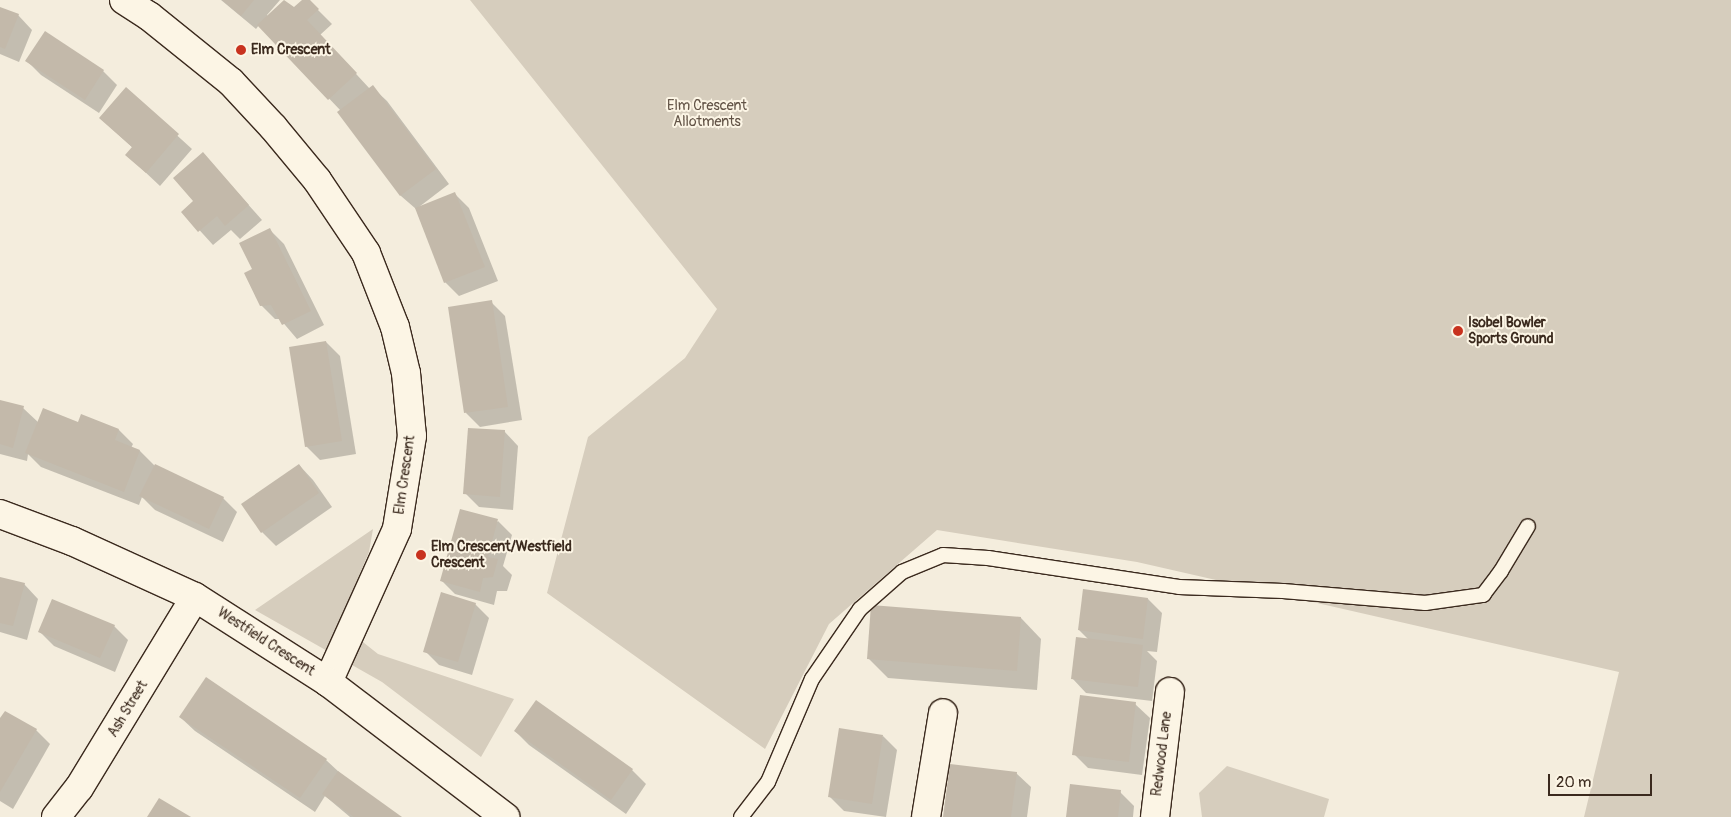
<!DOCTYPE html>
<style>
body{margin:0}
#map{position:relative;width:1731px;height:817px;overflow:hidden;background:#f4eddd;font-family:Pangolin,sans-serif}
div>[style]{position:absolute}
.green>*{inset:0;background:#d6cdbd}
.shadow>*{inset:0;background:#0003}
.building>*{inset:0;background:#c3b9aa}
.roads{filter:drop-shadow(1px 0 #3b2a1e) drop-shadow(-1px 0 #3b2a1e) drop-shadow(0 1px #3b2a1e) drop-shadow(0 -1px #3b2a1e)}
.lane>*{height:14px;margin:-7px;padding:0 7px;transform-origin:7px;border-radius:7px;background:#fcf5e5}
.street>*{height:28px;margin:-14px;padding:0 14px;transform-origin:14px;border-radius:14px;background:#fcf5e5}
.dots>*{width:14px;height:14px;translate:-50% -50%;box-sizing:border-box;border:2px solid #fcf5e5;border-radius:50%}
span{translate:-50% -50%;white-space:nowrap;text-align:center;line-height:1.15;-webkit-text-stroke:4px #fcf5e5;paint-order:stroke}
.poi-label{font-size:14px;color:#3b2a1e;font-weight:700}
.left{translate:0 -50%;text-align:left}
.park-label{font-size:14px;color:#625346}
.street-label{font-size:14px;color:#3b2a1e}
.scale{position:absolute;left:1548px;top:774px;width:104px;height:22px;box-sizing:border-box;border:2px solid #3b2a1e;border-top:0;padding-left:6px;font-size:15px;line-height:18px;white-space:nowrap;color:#3b2a1e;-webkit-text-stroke:4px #fcf5e5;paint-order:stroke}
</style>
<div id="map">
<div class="green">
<div style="clip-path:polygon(470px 0,1731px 0,1731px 817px,1584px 817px,1619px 672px,1137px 562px,937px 530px,829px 624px,765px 749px,547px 593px,588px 437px,685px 358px,717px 309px)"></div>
<div style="clip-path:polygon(373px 529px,369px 552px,339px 623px,378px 654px,514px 699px,481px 757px,382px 682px,255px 610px)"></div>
<div style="clip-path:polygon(1227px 766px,1329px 799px,1324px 817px,1202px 817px,1199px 793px)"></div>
</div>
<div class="shadow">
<div style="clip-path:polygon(221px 0,280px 0,267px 15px,268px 17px,294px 9px,303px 0,308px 0,332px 24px,320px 35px,370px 89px,372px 87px,387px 101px,449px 184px,419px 207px,455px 194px,469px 208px,498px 281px,459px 296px,445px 282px,416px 209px,401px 196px,339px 113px,341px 111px,259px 25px,256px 29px)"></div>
<div style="clip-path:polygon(0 8px,18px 15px,32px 30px,19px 62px,0 54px)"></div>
<div style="clip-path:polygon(45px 33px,103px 71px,117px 85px,99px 113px,41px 75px,27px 61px)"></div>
<div style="clip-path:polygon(126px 89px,192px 149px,160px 186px,127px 155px,133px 148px,100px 118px)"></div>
<div style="clip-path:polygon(203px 154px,262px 220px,240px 239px,231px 230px,213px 245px,183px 212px,195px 201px)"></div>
<div style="clip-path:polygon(270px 230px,284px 244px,324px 325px,297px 339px,280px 319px,275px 319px,261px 305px,253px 269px)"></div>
<div style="clip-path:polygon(491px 302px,505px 316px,522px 420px,480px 427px,466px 413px)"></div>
<div style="clip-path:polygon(326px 342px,340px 356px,356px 454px,320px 460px,306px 446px)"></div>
<div style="clip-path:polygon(0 401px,23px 408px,39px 423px,79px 423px,119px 430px,133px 444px,131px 448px,140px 451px,155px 466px,223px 498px,237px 512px,223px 542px,155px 510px,142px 497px,139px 505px,41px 467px,28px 454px,27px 461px,0 454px)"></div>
<div style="clip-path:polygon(504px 431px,518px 446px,513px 510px,479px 507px,465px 493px)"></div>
<div style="clip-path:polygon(299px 465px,313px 480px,332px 507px,276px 546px,262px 532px)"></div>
<div style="clip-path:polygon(498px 521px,512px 535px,503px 566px,512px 575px,507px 591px,497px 591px,494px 605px,455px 594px,441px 580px)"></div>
<div style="clip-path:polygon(0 578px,24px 584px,38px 599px,27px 640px,0 632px)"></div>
<div style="clip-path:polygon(1148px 599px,1162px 613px,1157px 652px,1147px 651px,1157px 661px,1152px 701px,1086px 693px,1072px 678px,1089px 640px,1079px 630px)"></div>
<div style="clip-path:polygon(475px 604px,489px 618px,472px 675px,439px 665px,425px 651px)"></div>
<div style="clip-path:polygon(1021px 618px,1041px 639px,1037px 690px,888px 678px,868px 658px)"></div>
<div style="clip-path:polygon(114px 626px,128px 640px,115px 672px,54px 646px,40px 632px)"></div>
<div style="clip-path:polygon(1135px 704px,1150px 718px,1142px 775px,1088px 768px,1074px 754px)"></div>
<div style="clip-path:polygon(180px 717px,326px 760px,340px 773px,399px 817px,350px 817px,325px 796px,315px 812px,195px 731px)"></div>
<div style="clip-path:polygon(0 721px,36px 730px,50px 744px,13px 809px,0 801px)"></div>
<div style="clip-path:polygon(515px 731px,632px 770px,646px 784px,626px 814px,529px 745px)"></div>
<div style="clip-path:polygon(883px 736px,897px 750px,886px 817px,844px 811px,829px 796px)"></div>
<div style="clip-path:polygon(1016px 773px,1031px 787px,1027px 817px,944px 817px)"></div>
<div style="clip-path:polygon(1120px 792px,1134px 806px,1133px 817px,1067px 817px)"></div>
</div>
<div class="building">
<div style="clip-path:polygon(222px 0,254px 0,241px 16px)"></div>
<div style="clip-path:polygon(284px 0,294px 7px,302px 0,310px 0,319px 9px,307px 20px,357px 73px,328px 100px,257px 25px)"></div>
<div style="clip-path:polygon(0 7px,19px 14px,5px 49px,0 47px)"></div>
<div style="clip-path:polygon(45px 31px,104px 70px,85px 100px,25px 61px)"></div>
<div style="clip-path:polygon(373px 85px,436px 169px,400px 196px,337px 112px)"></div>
<div style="clip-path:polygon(126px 87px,179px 134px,146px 173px,125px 155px,132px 147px,99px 118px)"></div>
<div style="clip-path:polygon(203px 152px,249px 205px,225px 226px,217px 216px,198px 232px,181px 212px,193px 201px,173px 178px)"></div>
<div style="clip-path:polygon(455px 192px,485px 267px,444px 283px,415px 208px)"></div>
<div style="clip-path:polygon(270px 228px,311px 311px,282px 325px,271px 305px,260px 306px,244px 273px,252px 269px,239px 243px)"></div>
<div style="clip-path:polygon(492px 300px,508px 407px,464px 413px,448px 307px)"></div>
<div style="clip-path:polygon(326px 341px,342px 441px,305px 447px,289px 347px)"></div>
<div style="clip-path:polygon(0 400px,24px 406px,13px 448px,0 444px)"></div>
<div style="clip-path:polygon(43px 408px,78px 422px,81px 414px,119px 429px,115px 440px,140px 450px,124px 492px,25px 453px)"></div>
<div style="clip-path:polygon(468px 428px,505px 430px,500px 497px,463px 494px)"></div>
<div style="clip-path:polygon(155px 464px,224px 497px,209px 529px,139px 496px)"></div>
<div style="clip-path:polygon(299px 464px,319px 493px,261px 533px,241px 504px)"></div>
<div style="clip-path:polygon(460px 509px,498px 519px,488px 557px,498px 559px,493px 577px,483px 578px,480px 592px,440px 581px)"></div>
<div style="clip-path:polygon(0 577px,25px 583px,13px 626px,0 623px)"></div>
<div style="clip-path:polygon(1083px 589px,1148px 598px,1143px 639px,1078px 630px)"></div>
<div style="clip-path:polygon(441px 592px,476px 603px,458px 662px,423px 652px)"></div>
<div style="clip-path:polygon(52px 599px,115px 625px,100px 658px,38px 632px)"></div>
<div style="clip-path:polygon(871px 605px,1021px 617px,1017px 671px,867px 659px)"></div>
<div style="clip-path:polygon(1076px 637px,1143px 645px,1138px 687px,1071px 679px)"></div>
<div style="clip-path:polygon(206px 677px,327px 759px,300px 798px,179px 717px)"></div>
<div style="clip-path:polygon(1080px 695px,1136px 702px,1129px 762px,1072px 755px)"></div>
<div style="clip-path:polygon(536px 700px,633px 769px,611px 800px,514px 731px)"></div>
<div style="clip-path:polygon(5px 711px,37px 729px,0 792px,0 718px)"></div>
<div style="clip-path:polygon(839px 728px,883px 735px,872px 804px,828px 797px)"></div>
<div style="clip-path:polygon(950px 764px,1017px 772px,1011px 817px,943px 817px)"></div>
<div style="clip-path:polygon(338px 771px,402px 817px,354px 817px,322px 794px)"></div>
<div style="clip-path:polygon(1070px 784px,1121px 790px,1118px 817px,1066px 817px)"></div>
<div style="clip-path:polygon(159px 798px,191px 817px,147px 817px)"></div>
</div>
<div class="roads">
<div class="lane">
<div style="left:741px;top:817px;width:44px;rotate:-52.4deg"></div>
<div style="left:768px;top:782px;width:112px;rotate:-66.9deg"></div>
<div style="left:812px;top:679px;width:85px;rotate:-55.6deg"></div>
<div style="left:860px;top:609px;width:56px;rotate:-41.4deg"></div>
<div style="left:902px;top:572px;width:44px;rotate:-22.5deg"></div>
<div style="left:943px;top:555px;width:45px;rotate:3.8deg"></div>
<div style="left:988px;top:558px;width:193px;rotate:8.6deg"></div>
<div style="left:1179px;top:587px;width:104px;rotate:2.2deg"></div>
<div style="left:1283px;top:591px;width:143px;rotate:4.8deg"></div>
<div style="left:1425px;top:603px;width:59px;rotate:-7.9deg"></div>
<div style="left:1483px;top:595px;width:30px;rotate:-53deg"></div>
<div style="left:1501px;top:571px;width:52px;rotate:-59deg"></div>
</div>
<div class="street">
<div style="left:124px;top:0;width:30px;rotate:33deg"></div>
<div style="left:149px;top:16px;width:105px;rotate:38.8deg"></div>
<div style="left:231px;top:82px;width:62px;rotate:47deg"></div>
<div style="left:273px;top:127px;width:69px;rotate:50.3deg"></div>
<div style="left:317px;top:180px;width:88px;rotate:56.1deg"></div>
<div style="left:366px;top:253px;width:79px;rotate:68.6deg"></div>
<div style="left:395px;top:327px;width:47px;rotate:76.6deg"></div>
<div style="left:406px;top:373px;width:63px;rotate:84.6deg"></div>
<div style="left:412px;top:436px;width:94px;rotate:99.2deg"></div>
<div style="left:397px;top:529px;width:168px;rotate:114.3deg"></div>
<div style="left:0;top:514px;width:77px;rotate:20.6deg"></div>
<div style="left:72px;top:541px;width:135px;rotate:24.5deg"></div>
<div style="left:195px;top:597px;width:158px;rotate:32.6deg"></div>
<div style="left:328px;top:682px;width:223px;rotate:37.3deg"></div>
<div style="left:56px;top:817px;width:37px;rotate:-52deg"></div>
<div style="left:79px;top:788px;width:223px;rotate:-58.7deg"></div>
<div style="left:926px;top:817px;width:105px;rotate:-80.7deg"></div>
<div style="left:1155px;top:817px;width:126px;rotate:-83.2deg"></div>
</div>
</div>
<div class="dots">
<div style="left:241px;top:50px;background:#c8321e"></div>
<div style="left:1458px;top:331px;background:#c8321e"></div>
<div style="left:421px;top:555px;background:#c8321e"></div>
</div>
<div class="poi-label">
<span class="left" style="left:251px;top:50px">Elm Crescent</span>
<span class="left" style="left:1468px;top:331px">Isobel Bowler<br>Sports Ground</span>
<span class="left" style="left:431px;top:555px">Elm Crescent/Westfield<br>Crescent</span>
</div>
<div class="park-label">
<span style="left:707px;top:114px">Elm Crescent<br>Allotments</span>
</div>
<div class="street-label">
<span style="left:405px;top:475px;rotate:-82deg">Elm Crescent</span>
<span style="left:266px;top:642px;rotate:33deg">Westfield Crescent</span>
<span style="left:128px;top:709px;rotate:-59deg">Ash Street</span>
<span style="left:1162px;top:754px;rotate:-83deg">Redwood Lane</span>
</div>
<div class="scale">20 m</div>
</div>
